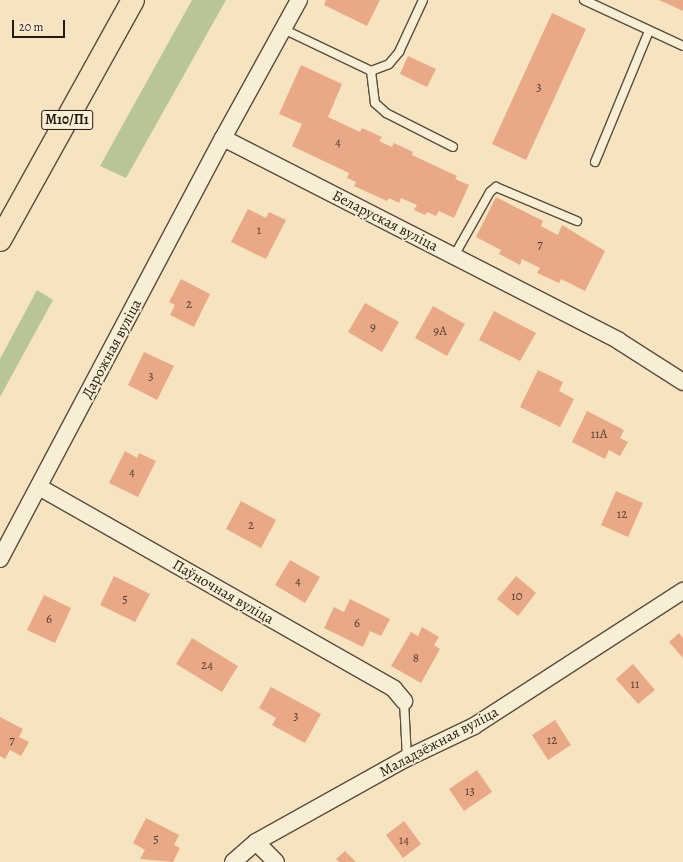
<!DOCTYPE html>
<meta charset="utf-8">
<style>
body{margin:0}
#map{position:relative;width:683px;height:862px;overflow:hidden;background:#f5e4bf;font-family:Alegreya,serif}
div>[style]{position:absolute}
.green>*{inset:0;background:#b8c595}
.building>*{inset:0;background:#e9a986}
.roads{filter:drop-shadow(1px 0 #584c3c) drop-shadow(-1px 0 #584c3c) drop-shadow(0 1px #584c3c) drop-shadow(0 -1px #584c3c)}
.lane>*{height:8px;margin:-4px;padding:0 4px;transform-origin:4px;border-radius:4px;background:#f8edd5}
.street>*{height:16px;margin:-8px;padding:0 8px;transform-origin:8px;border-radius:8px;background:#f8edd5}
.primary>*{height:22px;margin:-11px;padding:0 11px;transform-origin:11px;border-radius:11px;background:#f5e4bf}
span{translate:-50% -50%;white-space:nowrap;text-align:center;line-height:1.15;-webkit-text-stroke:3px #f8edd5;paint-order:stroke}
.number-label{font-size:13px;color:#543e2e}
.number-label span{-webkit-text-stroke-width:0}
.shield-label span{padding:1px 3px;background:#f8edd5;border:1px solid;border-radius:3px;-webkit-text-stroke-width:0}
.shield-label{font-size:14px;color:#231a11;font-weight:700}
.street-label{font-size:15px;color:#231a11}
.scale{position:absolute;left:12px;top:20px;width:53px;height:18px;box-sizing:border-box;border:2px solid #231a11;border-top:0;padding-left:5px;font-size:12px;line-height:14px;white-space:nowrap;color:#231a11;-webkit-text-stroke:3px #f8edd5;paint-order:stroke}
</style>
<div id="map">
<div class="green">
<div style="clip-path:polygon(192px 0,226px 0,126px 178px,100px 166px)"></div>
<div style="clip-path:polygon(37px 290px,53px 300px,0 397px,0 359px)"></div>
</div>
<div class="building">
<div style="clip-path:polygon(326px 0,380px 0,367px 26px,324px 5px)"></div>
<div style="clip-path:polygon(659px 0,683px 0,683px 11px)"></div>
<div style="clip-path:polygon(552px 13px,586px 29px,526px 160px,492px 144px)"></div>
<div style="clip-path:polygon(408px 56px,436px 69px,427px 87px,400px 74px)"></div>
<div style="clip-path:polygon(301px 65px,342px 84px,328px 117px,360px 132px,362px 128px,382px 137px,379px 141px,392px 147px,394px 143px,413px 152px,412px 155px,457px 176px,455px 179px,469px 185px,454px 218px,439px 211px,436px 216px,427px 212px,425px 215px,414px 210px,417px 205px,401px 198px,399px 203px,389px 198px,387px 201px,354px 186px,356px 182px,347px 178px,349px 173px,292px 146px,302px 124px,279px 114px)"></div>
<div style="clip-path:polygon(496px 197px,543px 221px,541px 226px,558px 235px,562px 225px,605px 251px,585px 291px,561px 279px,559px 283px,537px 273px,540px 268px,522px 259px,520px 265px,499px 254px,501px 250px,476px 237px)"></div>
<div style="clip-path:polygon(248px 209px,266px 218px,269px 212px,286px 220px,266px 259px,231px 242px)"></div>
<div style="clip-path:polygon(181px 279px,210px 294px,194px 327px,170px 315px,175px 305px,169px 302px)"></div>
<div style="clip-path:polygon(365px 303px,399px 322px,382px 352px,348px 332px)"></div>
<div style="clip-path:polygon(433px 306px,465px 324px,447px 356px,415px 338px)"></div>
<div style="clip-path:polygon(494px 311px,536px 333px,520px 361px,479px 340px)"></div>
<div style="clip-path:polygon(144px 352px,174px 366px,157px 400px,128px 385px)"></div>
<div style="clip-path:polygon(538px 370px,563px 382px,559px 391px,574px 399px,560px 427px,520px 407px)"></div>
<div style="clip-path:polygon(587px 411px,624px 430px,620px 438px,628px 442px,620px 456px,609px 450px,605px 459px,572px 442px)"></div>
<div style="clip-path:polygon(125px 451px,137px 458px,139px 453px,156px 461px,138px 497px,109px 483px)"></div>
<div style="clip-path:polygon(616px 491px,643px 503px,628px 537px,601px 525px)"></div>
<div style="clip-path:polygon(241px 501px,276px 520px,261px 548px,226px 529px)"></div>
<div style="clip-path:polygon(290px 560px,320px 577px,305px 603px,275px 585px)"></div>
<div style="clip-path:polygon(114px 576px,150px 594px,135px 622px,100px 605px)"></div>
<div style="clip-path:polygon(516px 576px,536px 593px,518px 616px,497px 599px)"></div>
<div style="clip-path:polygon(44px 595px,71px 608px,55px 643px,27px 630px)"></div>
<div style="clip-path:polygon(350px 599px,390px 619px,381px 636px,370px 631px,363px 647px,324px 628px,334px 607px,344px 612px)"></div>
<div style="clip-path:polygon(422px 627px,439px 637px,434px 645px,440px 649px,421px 683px,391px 666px,411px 632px,418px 636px)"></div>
<div style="clip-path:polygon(679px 633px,683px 638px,683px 658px,669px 642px)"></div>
<div style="clip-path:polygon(192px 638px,238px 666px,222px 692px,176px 664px)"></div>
<div style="clip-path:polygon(633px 664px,655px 690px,638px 704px,616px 679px)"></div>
<div style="clip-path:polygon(271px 687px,321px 714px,305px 743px,272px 725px,276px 718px,259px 708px)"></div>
<div style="clip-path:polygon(0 717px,23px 729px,19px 737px,29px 742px,21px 756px,10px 750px,5px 759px,0 756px)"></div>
<div style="clip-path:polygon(555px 720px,571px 745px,548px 760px,532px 735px)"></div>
<div style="clip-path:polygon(477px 770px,492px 792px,464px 811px,449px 789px)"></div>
<div style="clip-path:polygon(146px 818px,179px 835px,174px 845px,180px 848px,173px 862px,140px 859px,145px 850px,133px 843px)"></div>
<div style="clip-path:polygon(404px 821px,421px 844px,403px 858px,386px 835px)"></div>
<div style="clip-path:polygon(345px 851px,356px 862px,339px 862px,336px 859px)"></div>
</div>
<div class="roads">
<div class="lane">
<div style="left:584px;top:0;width:109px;rotate:24.9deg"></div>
<div style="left:283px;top:29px;width:98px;rotate:25.5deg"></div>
<div style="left:371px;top:71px;width:19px;rotate:-21deg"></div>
<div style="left:389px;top:64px;width:16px;rotate:-50deg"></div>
<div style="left:399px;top:52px;width:57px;rotate:-65.2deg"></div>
<div style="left:371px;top:71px;width:32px;rotate:83deg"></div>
<div style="left:375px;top:103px;width:15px;rotate:42deg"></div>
<div style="left:386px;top:113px;width:75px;rotate:26.9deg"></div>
<div style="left:595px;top:162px;width:142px;rotate:-67.6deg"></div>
<div style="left:454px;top:256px;width:73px;rotate:-60.6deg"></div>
<div style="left:490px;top:192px;width:8px;rotate:-40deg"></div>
<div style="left:496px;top:187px;width:88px;rotate:22.8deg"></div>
<div style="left:404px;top:701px;width:57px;rotate:87deg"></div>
</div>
<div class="street">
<div style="left:299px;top:0;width:158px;rotate:118.8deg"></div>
<div style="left:223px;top:138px;width:445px;rotate:27.1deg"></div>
<div style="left:619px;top:341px;width:76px;rotate:32.6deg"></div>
<div style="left:39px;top:487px;width:408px;rotate:29.6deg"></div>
<div style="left:394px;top:689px;width:16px;rotate:50deg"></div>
<div style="left:0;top:559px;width:476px;rotate:-62.1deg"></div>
<div style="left:256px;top:842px;width:28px;rotate:45deg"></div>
<div style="left:233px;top:862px;width:30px;rotate:-41deg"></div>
<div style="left:256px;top:842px;width:173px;rotate:-29.1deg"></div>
<div style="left:407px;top:758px;width:74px;rotate:-25.5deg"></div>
<div style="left:474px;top:726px;width:249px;rotate:-32.9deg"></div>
</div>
<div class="primary">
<div style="left:0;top:240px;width:274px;rotate:-61deg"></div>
</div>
</div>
<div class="number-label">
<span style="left:539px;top:87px">3</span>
<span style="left:338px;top:142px">4</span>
<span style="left:259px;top:230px">1</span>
<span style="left:540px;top:244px">7</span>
<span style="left:189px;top:304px">2</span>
<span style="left:373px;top:327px">9</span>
<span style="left:440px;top:331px">9А</span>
<span style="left:151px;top:376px">3</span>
<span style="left:599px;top:434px">11А</span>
<span style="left:132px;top:472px">4</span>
<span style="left:622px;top:514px">12</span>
<span style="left:251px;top:525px">2</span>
<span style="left:298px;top:581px">4</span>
<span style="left:517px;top:596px">10</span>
<span style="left:125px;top:599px">5</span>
<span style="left:49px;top:619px">6</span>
<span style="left:357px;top:623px">6</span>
<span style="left:416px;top:658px">8</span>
<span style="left:207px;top:665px">24</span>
<span style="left:635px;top:684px">11</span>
<span style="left:296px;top:716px">3</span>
<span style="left:12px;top:740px">7</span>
<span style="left:552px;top:740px">12</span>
<span style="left:470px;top:791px">13</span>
<span style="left:156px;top:839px">5</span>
<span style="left:404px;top:840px">14</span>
</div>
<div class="shield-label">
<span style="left:67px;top:120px">М10/П1</span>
</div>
<div class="street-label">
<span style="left:385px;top:221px;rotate:27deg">Беларуская вуліца</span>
<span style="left:112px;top:349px;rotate:-62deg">Дарожная вуліца</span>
<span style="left:223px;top:592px;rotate:30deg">Паўночная вуліца</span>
<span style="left:439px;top:742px;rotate:-28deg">Маладзёжная вуліца</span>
</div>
<div class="scale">20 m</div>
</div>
